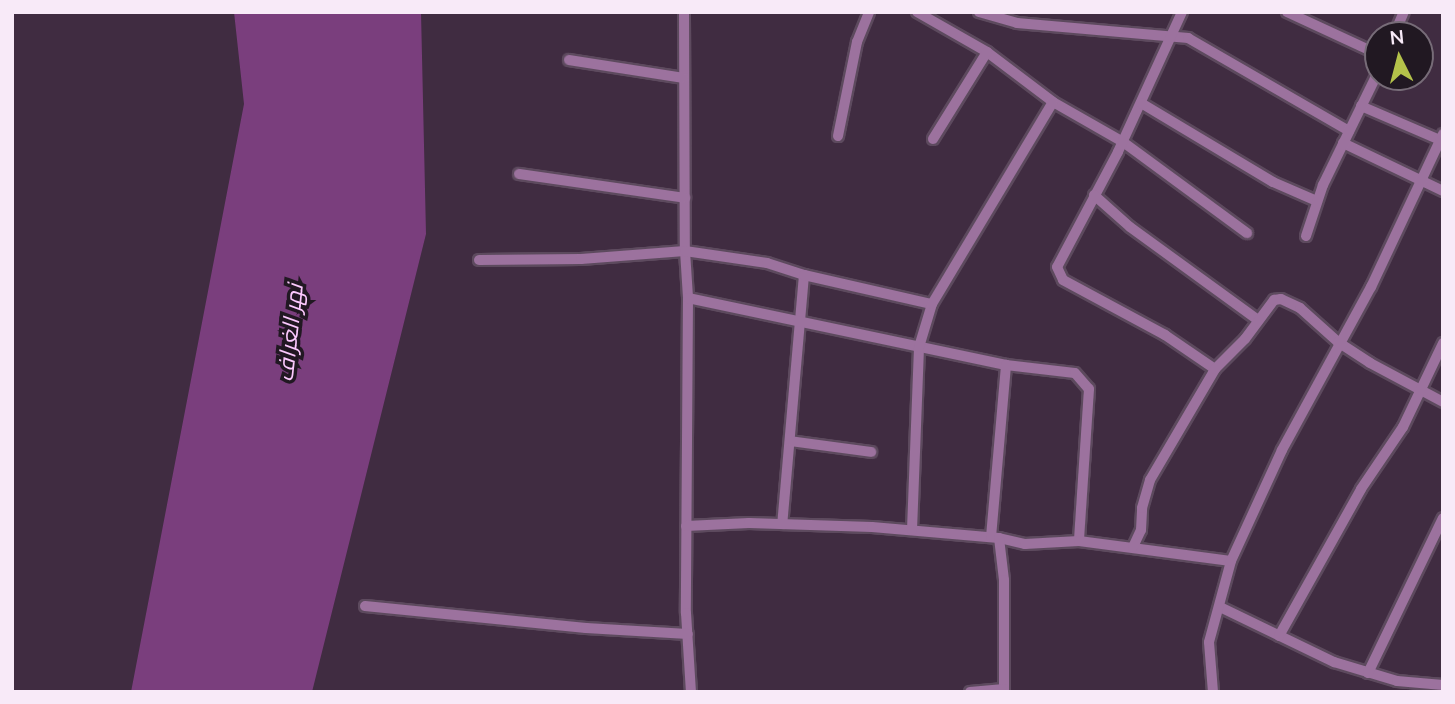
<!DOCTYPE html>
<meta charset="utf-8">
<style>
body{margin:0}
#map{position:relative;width:1455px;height:704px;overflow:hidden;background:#402c41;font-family:Mulish,Cairo,sans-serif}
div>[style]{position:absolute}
.water>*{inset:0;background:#7a3e7d}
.roads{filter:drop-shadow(2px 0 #5d4a5e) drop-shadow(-2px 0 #5d4a5e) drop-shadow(0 2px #5d4a5e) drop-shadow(0 -2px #5d4a5e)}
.minor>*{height:10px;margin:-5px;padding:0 5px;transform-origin:5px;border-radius:5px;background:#9c729e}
span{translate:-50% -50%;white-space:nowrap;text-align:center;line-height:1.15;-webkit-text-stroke:7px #211822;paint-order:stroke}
.water-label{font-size:23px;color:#fcc9fe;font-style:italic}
.frame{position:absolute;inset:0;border:14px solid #f8eaf8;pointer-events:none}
.north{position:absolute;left:1364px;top:21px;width:70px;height:70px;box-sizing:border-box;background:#211822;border:2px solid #776c78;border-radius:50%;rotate:354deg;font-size:19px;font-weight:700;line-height:28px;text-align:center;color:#f8eaf8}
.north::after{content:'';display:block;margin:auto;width:24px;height:32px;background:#b4c24a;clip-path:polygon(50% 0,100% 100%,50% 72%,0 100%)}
</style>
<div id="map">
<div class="water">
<div style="clip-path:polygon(234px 12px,421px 12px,426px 234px,312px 692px,131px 692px,244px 104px)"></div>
</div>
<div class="roads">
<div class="minor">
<div style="left:684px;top:12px;width:239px;rotate:89.8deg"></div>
<div style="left:685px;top:251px;width:47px;rotate:86.3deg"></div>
<div style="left:688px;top:298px;width:315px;rotate:90.4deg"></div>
<div style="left:686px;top:613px;width:79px;rotate:86.4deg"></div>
<div style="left:917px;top:12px;width:81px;rotate:29.7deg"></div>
<div style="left:987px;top:52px;width:83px;rotate:37.1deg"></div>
<div style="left:1053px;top:102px;width:81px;rotate:29.7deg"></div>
<div style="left:1123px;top:142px;width:154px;rotate:36.3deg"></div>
<div style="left:979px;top:12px;width:40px;rotate:16deg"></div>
<div style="left:1017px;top:23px;width:172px;rotate:5deg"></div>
<div style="left:1188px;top:38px;width:186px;rotate:30deg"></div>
<div style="left:1182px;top:12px;width:154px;rotate:114.6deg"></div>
<div style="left:1118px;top:152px;width:130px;rotate:117.9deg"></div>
<div style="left:1057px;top:267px;width:14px;rotate:65deg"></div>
<div style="left:1063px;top:280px;width:116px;rotate:28.3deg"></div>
<div style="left:1165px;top:335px;width:60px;rotate:34.2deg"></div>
<div style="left:1287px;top:12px;width:100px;rotate:24.8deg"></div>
<div style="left:1394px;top:35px;width:25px;rotate:-67deg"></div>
<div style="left:569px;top:60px;width:116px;rotate:8.9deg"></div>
<div style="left:1141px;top:103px;width:154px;rotate:30.9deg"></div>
<div style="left:1273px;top:182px;width:48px;rotate:23.4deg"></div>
<div style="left:1361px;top:106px;width:86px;rotate:23.3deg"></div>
<div style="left:838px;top:136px;width:96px;rotate:-78.6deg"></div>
<div style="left:857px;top:42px;width:32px;rotate:-68deg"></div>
<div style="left:933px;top:139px;width:102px;rotate:-58.2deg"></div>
<div style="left:1343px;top:143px;width:111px;rotate:25.6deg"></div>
<div style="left:519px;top:174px;width:168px;rotate:8.2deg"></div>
<div style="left:1094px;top:195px;width:48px;rotate:41.6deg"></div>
<div style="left:1130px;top:227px;width:158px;rotate:36deg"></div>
<div style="left:1306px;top:236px;width:54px;rotate:-71.6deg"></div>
<div style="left:1323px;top:185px;width:126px;rotate:-64deg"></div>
<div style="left:479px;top:260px;width:102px;rotate:-0.6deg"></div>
<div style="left:581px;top:259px;width:104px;rotate:-4.4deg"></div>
<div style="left:685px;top:251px;width:83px;rotate:8.3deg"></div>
<div style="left:767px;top:263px;width:39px;rotate:18deg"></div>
<div style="left:804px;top:275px;width:250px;rotate:95deg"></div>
<div style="left:804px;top:275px;width:131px;rotate:12.8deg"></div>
<div style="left:688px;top:298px;width:325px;rotate:11.9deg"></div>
<div style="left:1006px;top:365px;width:69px;rotate:6.6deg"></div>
<div style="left:1075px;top:373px;width:21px;rotate:49deg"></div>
<div style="left:1089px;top:389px;width:152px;rotate:93.8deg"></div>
<div style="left:790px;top:441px;width:82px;rotate:7.7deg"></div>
<div style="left:686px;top:526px;width:63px;rotate:-2.7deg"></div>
<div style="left:749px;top:523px;width:123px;rotate:1.9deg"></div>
<div style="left:872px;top:527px;width:127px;rotate:5deg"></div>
<div style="left:999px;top:538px;width:27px;rotate:13deg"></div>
<div style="left:1025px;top:544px;width:54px;rotate:-3.2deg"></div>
<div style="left:1079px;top:541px;width:153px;rotate:7.5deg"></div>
<div style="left:912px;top:530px;width:183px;rotate:-87.8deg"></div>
<div style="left:919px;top:347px;width:45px;rotate:-73.2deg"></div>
<div style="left:932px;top:304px;width:235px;rotate:-59.1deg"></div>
<div style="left:991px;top:537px;width:173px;rotate:-85deg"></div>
<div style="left:999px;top:538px;width:42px;rotate:83.2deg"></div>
<div style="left:1004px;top:580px;width:112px;rotate:90deg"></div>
<div style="left:1133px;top:547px;width:19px;rotate:-65deg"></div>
<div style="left:1141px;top:530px;width:22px;rotate:-87deg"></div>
<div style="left:1142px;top:508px;width:29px;rotate:-74deg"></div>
<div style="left:1150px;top:480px;width:129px;rotate:-59.6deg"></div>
<div style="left:1215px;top:369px;width:42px;rotate:-45deg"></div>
<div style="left:1245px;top:339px;width:49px;rotate:-53.4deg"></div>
<div style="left:1274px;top:300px;width:7px;rotate:-8deg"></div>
<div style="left:1281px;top:299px;width:21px;rotate:25deg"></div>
<div style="left:1300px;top:308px;width:51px;rotate:41.8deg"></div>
<div style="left:1338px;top:342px;width:38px;rotate:33deg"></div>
<div style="left:1370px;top:363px;width:83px;rotate:28.1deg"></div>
<div style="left:365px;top:606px;width:222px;rotate:5.7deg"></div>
<div style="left:586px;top:628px;width:102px;rotate:3.4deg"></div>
<div style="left:1220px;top:607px;width:127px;rotate:25.8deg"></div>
<div style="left:1334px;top:662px;width:66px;rotate:16.8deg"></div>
<div style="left:1397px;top:681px;width:46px;rotate:5deg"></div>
<div style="left:1279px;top:636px;width:168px;rotate:-60.8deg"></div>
<div style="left:1361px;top:489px;width:75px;rotate:-55.9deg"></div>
<div style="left:1403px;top:427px;width:93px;rotate:-64.5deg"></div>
<div style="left:1368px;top:673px;width:172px;rotate:-64.2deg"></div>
<div style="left:970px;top:692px;width:34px;rotate:-5deg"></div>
<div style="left:1213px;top:692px;width:50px;rotate:-94.6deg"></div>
<div style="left:1209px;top:642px;width:84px;rotate:-74.8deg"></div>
<div style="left:1231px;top:561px;width:122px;rotate:-65.3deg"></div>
<div style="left:1282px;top:450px;width:186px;rotate:-61.4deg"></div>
<div style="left:1371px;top:287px;width:169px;rotate:-64.8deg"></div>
</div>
</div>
<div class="water-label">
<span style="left:290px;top:333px;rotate:-84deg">نهر الغراف</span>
</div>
<div class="frame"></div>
<div class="north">N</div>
</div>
